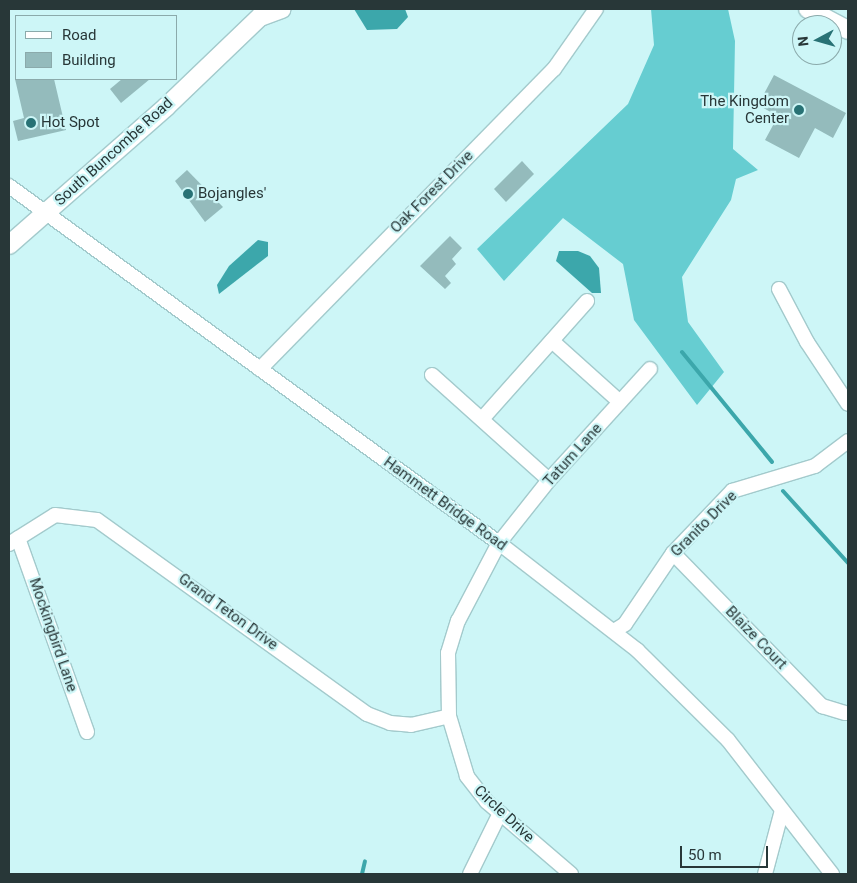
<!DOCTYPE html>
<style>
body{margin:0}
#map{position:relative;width:857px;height:883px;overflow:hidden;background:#cdf6f7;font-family:Roboto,sans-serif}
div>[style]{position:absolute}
.forest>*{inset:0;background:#66cdd1}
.water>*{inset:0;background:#3ca7ab}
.stream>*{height:4px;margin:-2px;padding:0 2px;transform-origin:2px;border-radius:2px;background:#3ca7ab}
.building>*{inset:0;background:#94bbbc}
.roads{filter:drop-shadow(1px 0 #a3cacc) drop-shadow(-1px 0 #a3cacc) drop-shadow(0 1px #a3cacc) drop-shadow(0 -1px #a3cacc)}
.minor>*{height:14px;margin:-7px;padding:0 7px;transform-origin:7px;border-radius:7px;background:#fff}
.major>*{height:18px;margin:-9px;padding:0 9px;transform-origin:9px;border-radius:9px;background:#fff}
.dots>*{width:14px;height:14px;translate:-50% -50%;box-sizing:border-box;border:2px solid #cdf6f7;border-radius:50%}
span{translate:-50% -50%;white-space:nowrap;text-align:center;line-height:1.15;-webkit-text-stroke:4.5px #cdf6f7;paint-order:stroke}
.poi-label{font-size:15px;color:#283738}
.right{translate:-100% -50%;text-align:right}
.left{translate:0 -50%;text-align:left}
.street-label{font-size:15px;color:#283738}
.frame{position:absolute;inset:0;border:10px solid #283738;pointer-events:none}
.legend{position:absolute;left:15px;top:15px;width:162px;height:65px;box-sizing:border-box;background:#cdf6f7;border:1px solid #8baaab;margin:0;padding:6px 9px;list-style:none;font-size:15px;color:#283738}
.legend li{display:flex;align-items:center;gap:10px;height:25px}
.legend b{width:25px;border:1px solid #8baaab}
.north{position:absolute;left:792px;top:15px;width:50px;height:50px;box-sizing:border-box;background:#cdf6f7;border:1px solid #8baaab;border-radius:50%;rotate:264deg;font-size:14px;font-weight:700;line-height:20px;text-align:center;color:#283738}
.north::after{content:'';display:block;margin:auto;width:18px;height:22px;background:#287275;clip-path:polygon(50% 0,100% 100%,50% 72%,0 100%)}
.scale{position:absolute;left:680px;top:846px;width:88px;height:22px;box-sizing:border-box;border:2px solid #283738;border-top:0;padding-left:6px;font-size:15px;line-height:18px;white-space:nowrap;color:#283738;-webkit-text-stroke:4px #cdf6f7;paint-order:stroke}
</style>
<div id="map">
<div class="forest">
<div style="clip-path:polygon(651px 9px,728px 9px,735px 41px,733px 149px,758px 170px,736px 179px,731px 200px,682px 277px,688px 322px,724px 372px,697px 405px,634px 320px,623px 264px,563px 218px,504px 281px,477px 249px,628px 104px,654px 45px)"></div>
</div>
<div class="water">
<div style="clip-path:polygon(354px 9px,405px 9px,408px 17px,397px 29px,367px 30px)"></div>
<div style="clip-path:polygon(258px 240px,268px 242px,268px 256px,219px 294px,217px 285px,229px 266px)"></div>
<div style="clip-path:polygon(559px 251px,578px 251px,590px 256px,599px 268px,601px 293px,592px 293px,556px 261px)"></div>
</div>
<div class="stream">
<div style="left:682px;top:352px;width:142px;rotate:50.7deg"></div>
<div style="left:783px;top:491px;width:97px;rotate:47.9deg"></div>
<div style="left:362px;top:874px;width:13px;rotate:-77deg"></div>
</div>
<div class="building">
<div style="clip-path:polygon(774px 75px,846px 113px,833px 138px,815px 128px,799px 158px,765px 140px,778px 116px,758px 105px)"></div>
<div style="clip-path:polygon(15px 79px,54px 79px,66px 130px,18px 141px,13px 121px,24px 118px)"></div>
<div style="clip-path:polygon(122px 79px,150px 79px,121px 103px,110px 89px)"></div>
<div style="clip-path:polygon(522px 161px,534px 174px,506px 202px,494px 189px)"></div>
<div style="clip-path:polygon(187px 170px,223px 207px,205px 222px,175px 181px)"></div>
<div style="clip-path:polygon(450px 236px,462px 248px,452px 259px,456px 264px,445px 276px,451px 283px,445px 289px,420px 266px)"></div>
</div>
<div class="roads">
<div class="minor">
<div style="left:9px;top:186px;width:606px;rotate:36.08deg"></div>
<div style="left:499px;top:543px;width:175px;rotate:37.8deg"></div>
<div style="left:637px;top:650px;width:128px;rotate:44.7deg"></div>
<div style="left:728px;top:740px;width:170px;rotate:52.2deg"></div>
<div style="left:779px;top:289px;width:60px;rotate:62.2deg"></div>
<div style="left:807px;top:342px;width:74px;rotate:56.5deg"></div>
<div style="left:552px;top:341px;width:91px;rotate:41.9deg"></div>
<div style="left:260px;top:369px;width:420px;rotate:-45.6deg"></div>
<div style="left:554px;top:69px;width:73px;rotate:-55deg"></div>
<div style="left:432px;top:375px;width:157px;rotate:41.9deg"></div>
<div style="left:482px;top:419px;width:158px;rotate:-48.3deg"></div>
<div style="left:18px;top:538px;width:206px;rotate:70.4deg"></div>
<div style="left:9px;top:544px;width:54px;rotate:-32.2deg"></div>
<div style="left:55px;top:515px;width:42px;rotate:6.8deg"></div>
<div style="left:97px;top:520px;width:332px;rotate:35.7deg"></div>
<div style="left:367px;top:714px;width:25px;rotate:21deg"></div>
<div style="left:390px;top:723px;width:21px;rotate:5deg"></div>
<div style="left:411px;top:725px;width:39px;rotate:-13deg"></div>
<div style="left:673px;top:553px;width:214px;rotate:45.8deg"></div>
<div style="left:822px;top:706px;width:24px;rotate:17deg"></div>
<div style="left:614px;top:631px;width:13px;rotate:-32deg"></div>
<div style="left:625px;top:624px;width:86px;rotate:-55.9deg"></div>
<div style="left:673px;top:553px;width:86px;rotate:-46.4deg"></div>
<div style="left:732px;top:491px;width:87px;rotate:-16.8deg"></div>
<div style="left:815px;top:466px;width:41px;rotate:-37.1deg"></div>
<div style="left:470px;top:874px;width:68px;rotate:-63.8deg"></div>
<div style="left:571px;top:874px;width:111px;rotate:-139.4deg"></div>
<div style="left:487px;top:802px;width:33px;rotate:-128deg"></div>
<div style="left:467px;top:776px;width:63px;rotate:-106.7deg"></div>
<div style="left:449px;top:716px;width:63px;rotate:-90.9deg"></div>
<div style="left:448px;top:653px;width:34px;rotate:-73deg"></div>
<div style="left:458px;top:621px;width:88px;rotate:-62.3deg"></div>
<div style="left:499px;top:543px;width:80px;rotate:-51.6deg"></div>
<div style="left:549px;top:480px;width:150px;rotate:-47.7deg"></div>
<div style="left:765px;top:874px;width:66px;rotate:-75.1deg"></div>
</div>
<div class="major">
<div style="left:808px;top:9px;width:45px;rotate:27.7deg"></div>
<div style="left:9px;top:245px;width:209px;rotate:-41.3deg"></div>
<div style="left:166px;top:107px;width:130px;rotate:-43.8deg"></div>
<div style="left:260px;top:17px;width:23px;rotate:-20deg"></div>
</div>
</div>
<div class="dots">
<div style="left:799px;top:110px;background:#287275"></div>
<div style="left:31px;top:123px;background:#287275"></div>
<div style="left:188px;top:194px;background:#287275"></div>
</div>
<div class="poi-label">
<span class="right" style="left:789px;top:110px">The Kingdom<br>Center</span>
<span class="left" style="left:41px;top:123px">Hot Spot</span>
<span class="left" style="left:198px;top:194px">Bojangles'</span>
</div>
<div class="street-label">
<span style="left:114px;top:152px;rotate:-42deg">South Buncombe Road</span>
<span style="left:432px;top:192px;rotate:-45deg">Oak Forest Drive</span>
<span style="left:573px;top:455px;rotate:-48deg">Tatum Lane</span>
<span style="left:445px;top:504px;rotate:36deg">Hammett Bridge Road</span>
<span style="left:704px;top:524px;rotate:-45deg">Granito Drive</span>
<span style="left:228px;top:612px;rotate:36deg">Grand Teton Drive</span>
<span style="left:53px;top:635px;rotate:71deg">Mockingbird Lane</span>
<span style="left:756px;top:638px;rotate:46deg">Blaize Court</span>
<span style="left:504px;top:814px;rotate:43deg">Circle Drive</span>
</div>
<div class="frame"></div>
<ul class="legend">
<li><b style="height:6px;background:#fff"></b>Road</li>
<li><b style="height:14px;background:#94bbbc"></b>Building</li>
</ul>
<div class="north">N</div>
<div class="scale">50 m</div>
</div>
